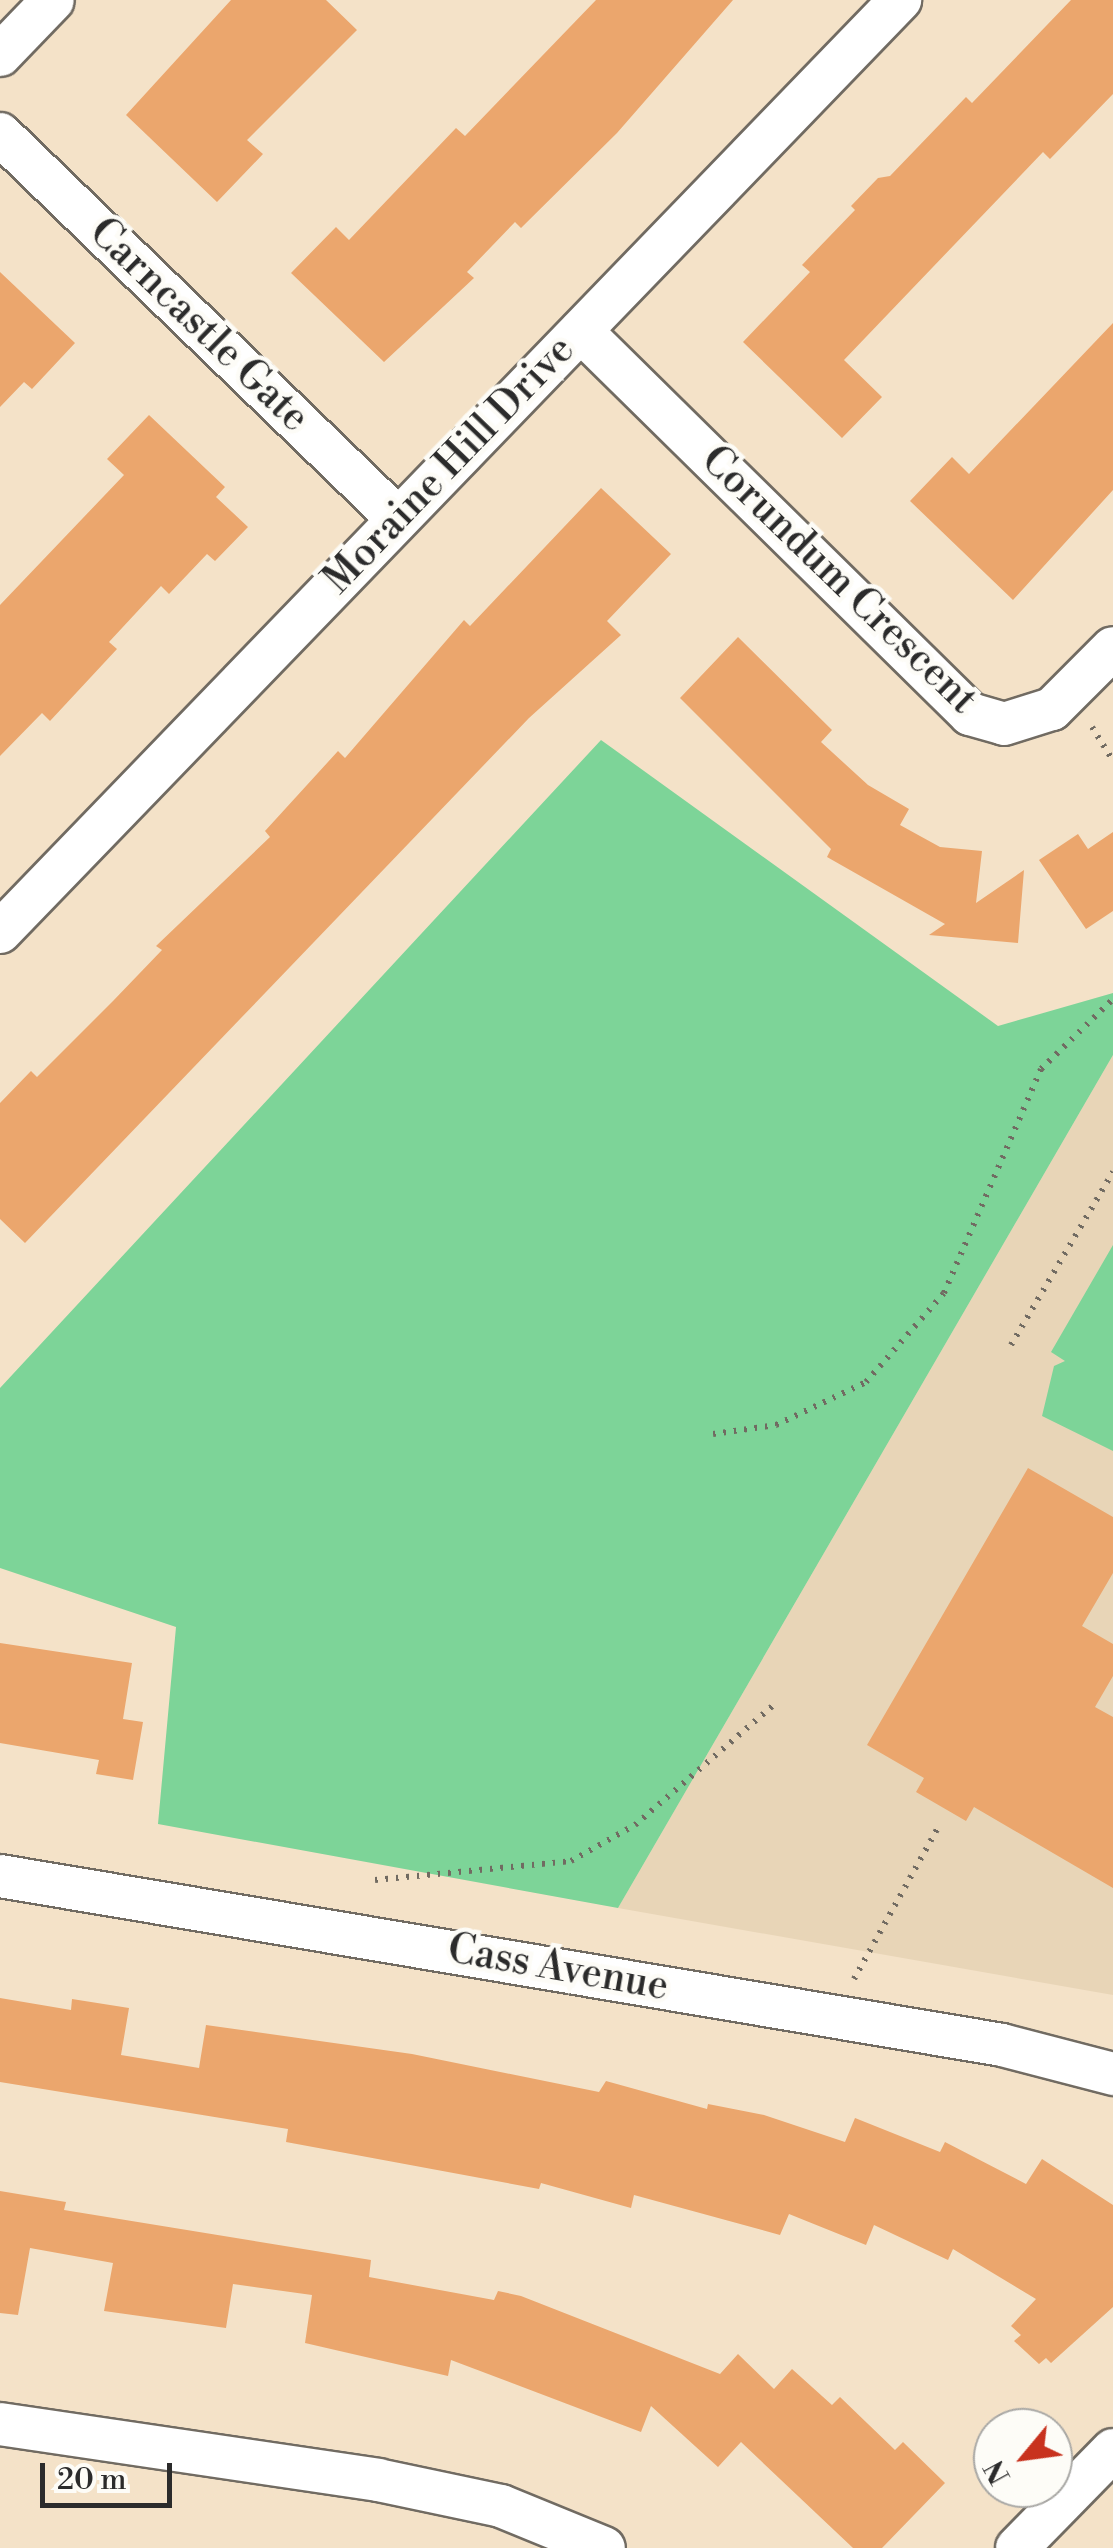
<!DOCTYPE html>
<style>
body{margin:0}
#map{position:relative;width:1113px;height:2548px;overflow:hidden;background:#f4e2c8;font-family:"Libre Bodoni",serif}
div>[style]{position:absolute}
.built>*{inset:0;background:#e8d5b7}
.green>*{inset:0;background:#7dd498}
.building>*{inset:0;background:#eba66d}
.path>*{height:6px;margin-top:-3px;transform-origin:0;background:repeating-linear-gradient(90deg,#716b62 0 2.5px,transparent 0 10.5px)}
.roads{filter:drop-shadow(2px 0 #716b62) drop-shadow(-2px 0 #716b62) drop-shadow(0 2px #716b62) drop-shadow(0 -2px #716b62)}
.street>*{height:42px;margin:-21px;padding:0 21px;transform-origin:21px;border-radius:21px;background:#fff}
span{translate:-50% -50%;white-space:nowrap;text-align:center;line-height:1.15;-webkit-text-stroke:9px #fdfcf7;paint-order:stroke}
.street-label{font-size:40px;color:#2b2b2b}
.north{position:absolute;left:973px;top:2408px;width:100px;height:100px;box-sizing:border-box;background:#fdfcf7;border:2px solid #a9a8a5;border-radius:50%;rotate:241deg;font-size:28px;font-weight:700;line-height:40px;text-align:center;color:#2b2b2b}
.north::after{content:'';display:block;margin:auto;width:35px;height:45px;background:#c8321e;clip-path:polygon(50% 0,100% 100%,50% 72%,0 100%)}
.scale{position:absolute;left:40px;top:2463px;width:132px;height:45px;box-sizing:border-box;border:5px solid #2b2b2b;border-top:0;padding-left:12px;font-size:30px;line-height:35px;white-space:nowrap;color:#2b2b2b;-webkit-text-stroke:8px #fdfcf7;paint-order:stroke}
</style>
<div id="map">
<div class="built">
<div style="clip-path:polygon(1113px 1055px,1113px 1995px,618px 1908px)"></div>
</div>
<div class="green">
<div style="clip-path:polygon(601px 740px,998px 1026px,1113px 993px,1113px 1055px,618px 1908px,158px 1824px,176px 1627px,0 1568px,0 1388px)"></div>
<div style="clip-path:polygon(1113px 1245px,1113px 1451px,1042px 1416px,1054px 1366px,1065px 1361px,1051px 1352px)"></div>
</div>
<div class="building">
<div style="clip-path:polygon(231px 0,326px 0,357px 30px,247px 140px,263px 154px,217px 202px,126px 115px)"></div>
<div style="clip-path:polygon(596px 0,733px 0,617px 133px,521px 228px,515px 222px,467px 272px,474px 278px,384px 362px,291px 273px,336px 227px,349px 240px,456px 128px,465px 136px)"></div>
<div style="clip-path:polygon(1071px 0,1113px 0,1113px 94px,1050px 159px,1043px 152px,844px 360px,882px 397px,842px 438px,743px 342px,810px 272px,802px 265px,855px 210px,851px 206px,878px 178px,890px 176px,966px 97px,972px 103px)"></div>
<div style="clip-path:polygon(0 272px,75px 343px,32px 389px,24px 382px,0 407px)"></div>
<div style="clip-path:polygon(1113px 323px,1113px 490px,1013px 600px,910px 501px,952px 457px,969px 474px)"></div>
<div style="clip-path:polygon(149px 415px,225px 487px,216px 497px,248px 527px,215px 561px,207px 554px,169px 594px,161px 586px,109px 642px,117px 649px,50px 721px,42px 713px,0 756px,0 605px,124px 475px,107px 459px)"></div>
<div style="clip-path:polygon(601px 488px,671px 554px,607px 621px,621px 635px,529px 718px,25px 1243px,0 1219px,0 1103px,31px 1071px,37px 1077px,113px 1001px,162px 950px,156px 946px,270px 837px,265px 831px,338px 751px,345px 758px,464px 620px,470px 626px)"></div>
<div style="clip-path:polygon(738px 637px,832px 730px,821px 742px,868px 785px,909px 809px,900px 825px,940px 847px,982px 851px,976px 903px,1024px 870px,1018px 943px,929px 935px,945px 924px,827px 857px,831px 849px,680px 698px)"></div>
<div style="clip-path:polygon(1113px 832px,1113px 911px,1086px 929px,1039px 860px,1078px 834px,1088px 849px)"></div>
<div style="clip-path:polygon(1028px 1468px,1113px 1517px,1113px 1573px,1082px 1626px,1113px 1644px,1113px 1676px,1095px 1707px,1113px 1717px,1113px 1888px,974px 1807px,966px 1821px,916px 1792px,924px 1778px,867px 1745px)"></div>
<div style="clip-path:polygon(0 1643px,132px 1663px,123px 1719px,143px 1722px,133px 1780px,96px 1774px,99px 1760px,0 1743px)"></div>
<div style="clip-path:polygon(0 1998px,71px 2010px,72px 1999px,129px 2008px,121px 2055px,199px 2068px,206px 2025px,412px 2054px,599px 2092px,606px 2081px,707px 2109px,708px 2104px,764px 2115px,845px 2142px,855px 2118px,940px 2152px,945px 2142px,1026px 2184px,1042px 2159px,1113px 2205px,1113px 2307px,1051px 2363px,1046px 2358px,1039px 2364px,1014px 2341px,1021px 2335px,1011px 2326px,1036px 2299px,953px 2249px,948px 2260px,874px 2225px,866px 2245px,789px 2214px,780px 2235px,634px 2195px,631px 2208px,541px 2183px,539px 2189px,286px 2142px,288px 2129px,0 2082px)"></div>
<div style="clip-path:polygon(0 2191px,66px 2202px,64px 2210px,371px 2260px,369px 2277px,494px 2300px,498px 2291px,521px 2296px,720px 2374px,738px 2354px,774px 2389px,792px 2369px,832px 2405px,840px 2397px,895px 2450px,903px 2442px,945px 2483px,882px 2548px,853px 2548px,741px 2442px,718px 2467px,651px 2406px,641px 2432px,451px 2360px,448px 2376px,305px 2343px,312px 2295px,233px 2284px,226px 2328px,104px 2311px,113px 2263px,30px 2248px,18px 2315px,0 2313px)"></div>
</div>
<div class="path">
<div style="left:1092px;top:727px;width:39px;rotate:58deg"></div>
<div style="left:1011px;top:1345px;width:201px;rotate:-59.5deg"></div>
<div style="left:713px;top:1434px;width:64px;rotate:-8.1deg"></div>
<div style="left:776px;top:1425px;width:100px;rotate:-25.5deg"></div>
<div style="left:866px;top:1382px;width:118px;rotate:-48.8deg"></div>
<div style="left:944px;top:1293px;width:244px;rotate:-66.6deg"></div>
<div style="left:1041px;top:1069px;width:100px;rotate:-44.2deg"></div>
<div style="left:375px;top:1880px;width:197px;rotate:-5.5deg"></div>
<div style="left:571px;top:1861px;width:73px;rotate:-29.4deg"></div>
<div style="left:635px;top:1825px;width:186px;rotate:-40.9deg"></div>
<div style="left:854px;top:1979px;width:177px;rotate:-61deg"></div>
</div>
<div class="roads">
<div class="street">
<div style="left:0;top:55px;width:76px;rotate:-46.1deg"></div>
<div style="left:0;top:134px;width:551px;rotate:44.04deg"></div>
<div style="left:581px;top:331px;width:546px;rotate:44.55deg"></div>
<div style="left:970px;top:714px;width:35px;rotate:16deg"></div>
<div style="left:1004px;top:724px;width:50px;rotate:-17.4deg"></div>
<div style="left:1052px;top:709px;width:86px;rotate:-45deg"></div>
<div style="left:0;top:932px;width:1296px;rotate:-46deg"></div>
<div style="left:0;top:1876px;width:1016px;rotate:9.57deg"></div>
<div style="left:1002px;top:2045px;width:115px;rotate:14.6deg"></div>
<div style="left:0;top:2424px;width:382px;rotate:8.4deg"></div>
<div style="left:378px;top:2480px;width:126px;rotate:11.9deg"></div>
<div style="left:501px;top:2506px;width:111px;rotate:22.2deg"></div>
<div style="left:1017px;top:2548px;width:137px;rotate:-45.6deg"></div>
</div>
</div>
<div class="street-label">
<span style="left:199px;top:325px;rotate:44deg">Carncastle Gate</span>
<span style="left:449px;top:465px;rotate:-46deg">Moraine Hill Drive</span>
<span style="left:839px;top:580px;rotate:44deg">Corundum Crescent</span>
<span style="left:558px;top:1968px;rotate:10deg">Cass Avenue</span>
</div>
<div class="north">N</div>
<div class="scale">20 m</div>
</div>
